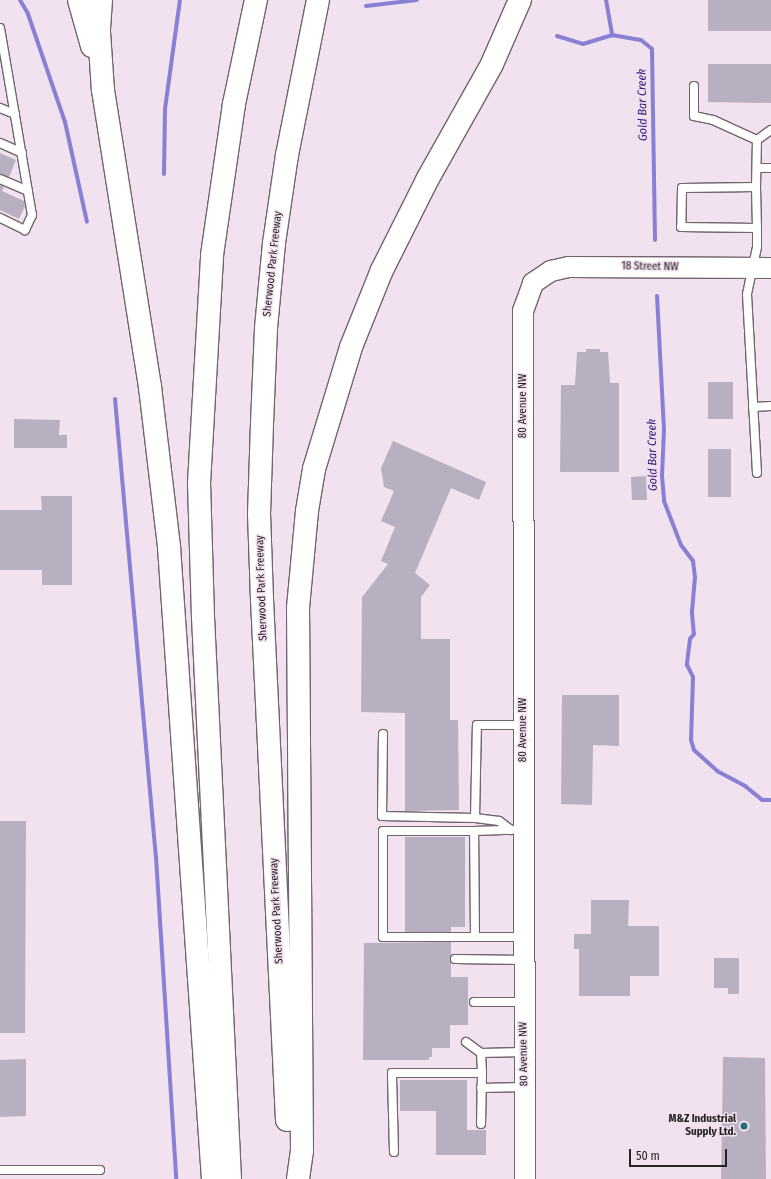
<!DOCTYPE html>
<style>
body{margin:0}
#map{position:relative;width:771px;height:1179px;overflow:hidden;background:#f2e1ee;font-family:"Fira Sans Condensed",sans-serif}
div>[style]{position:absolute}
.stream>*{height:4px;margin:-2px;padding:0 2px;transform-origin:2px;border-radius:2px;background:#8780d4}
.building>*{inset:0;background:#b8b0c0}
.roads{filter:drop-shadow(1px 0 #72636f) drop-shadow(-1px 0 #72636f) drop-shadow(0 1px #72636f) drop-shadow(0 -1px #72636f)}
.service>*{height:8px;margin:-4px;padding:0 4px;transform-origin:4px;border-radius:4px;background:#fff}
.tertiary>*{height:20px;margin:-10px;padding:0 10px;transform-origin:10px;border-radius:10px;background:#fff}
.motorway>*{height:22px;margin:-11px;padding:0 11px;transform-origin:11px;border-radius:11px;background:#fff}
.dots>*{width:11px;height:11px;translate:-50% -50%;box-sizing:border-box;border:2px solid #f2e1ee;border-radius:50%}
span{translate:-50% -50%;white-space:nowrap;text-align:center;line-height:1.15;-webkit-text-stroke:3px #f2e1ee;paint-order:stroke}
.street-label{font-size:11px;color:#272126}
.poi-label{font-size:11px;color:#272126;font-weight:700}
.right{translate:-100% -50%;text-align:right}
.water-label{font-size:12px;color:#32177b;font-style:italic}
.scale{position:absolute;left:629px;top:1149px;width:98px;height:18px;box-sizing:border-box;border:2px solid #272126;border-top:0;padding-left:5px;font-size:12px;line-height:14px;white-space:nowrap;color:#272126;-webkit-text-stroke:3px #f2e1ee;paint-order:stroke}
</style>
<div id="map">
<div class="stream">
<div style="left:20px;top:0;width:16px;rotate:60deg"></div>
<div style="left:28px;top:14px;width:114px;rotate:71.1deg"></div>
<div style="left:65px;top:122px;width:102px;rotate:77.6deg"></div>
<div style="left:606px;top:0;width:36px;rotate:80deg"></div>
<div style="left:612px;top:35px;width:29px;rotate:10deg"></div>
<div style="left:641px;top:40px;width:14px;rotate:39deg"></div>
<div style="left:652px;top:49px;width:191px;rotate:89.1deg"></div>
<div style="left:366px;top:6px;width:51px;rotate:-6.7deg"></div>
<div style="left:557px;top:36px;width:27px;rotate:17deg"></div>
<div style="left:583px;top:44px;width:30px;rotate:-17deg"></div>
<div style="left:164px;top:174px;width:65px;rotate:-89.1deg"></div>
<div style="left:165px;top:109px;width:110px;rotate:-82.2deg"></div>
<div style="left:657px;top:296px;width:134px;rotate:87deg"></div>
<div style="left:664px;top:430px;width:46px;rotate:92.5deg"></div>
<div style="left:662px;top:476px;width:25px;rotate:85deg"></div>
<div style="left:664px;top:501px;width:47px;rotate:68.9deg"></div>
<div style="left:681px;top:545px;width:20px;rotate:53deg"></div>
<div style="left:693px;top:561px;width:16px;rotate:83deg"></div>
<div style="left:695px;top:577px;width:36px;rotate:95deg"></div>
<div style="left:692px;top:613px;width:21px;rotate:85deg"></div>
<div style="left:694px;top:634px;width:6px;rotate:129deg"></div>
<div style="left:690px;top:639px;width:26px;rotate:97deg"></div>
<div style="left:687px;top:665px;width:13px;rotate:63deg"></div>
<div style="left:693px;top:677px;width:63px;rotate:91.8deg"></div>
<div style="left:691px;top:740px;width:10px;rotate:73deg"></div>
<div style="left:694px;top:750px;width:31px;rotate:42deg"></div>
<div style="left:717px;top:771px;width:32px;rotate:28deg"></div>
<div style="left:745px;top:786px;width:22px;rotate:39deg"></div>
<div style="left:762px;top:800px;width:9px"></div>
<div style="left:115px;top:399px;width:460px;rotate:84.9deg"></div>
<div style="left:156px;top:857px;width:323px;rotate:86.4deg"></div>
</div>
<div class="building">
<div style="clip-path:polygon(708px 0,771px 0,771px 31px,708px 31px)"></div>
<div style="clip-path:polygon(708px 64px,771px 64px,771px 103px,708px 102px)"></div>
<div style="clip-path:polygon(0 153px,16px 160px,9px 177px,0 174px)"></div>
<div style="clip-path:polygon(0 185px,4px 187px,2px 191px,24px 201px,25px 206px,19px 219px,0 210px)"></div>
<div style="clip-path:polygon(586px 349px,600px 349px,600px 352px,608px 352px,610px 383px,619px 383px,619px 472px,560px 472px,561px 385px,575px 385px,577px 352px,586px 352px)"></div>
<div style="clip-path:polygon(708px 382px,733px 382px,733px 419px,708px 419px)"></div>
<div style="clip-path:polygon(14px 419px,60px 420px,59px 435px,67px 435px,67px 448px,14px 448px)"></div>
<div style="clip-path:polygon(393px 441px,486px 482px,479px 500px,451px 488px,415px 573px,430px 585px,421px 597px,421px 639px,450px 639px,450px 720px,458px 720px,459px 810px,405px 811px,405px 713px,361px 712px,362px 597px,388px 564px,381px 561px,395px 527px,381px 521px,394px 491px,384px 487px,381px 468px)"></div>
<div style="clip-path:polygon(708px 449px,731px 449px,731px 497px,708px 497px)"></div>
<div style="clip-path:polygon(646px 476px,647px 500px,632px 500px,631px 477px)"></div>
<div style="clip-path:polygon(41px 496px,72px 496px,72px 585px,42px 585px,42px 570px,0 570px,0 510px,42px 510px)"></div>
<div style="clip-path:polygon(562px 695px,619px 695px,619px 746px,593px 745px,592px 805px,561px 804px)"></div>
<div style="clip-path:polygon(0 821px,26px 821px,25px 1033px,0 1033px)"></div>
<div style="clip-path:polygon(405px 837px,465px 837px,465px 927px,451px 927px,451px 932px,405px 932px)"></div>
<div style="clip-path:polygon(591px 900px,629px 900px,628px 926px,659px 926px,659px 976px,630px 976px,630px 996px,579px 996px,579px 949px,574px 949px,574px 934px,591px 934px)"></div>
<div style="clip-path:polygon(451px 942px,451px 977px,468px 977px,468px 1025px,450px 1025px,450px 1048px,432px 1048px,432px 1057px,429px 1057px,429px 1060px,363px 1060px,364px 943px)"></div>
<div style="clip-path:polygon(714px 958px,739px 958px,739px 994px,728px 994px,728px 988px,714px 988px)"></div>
<div style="clip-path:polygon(723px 1057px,765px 1058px,766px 1179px,721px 1179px)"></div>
<div style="clip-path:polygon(26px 1059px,26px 1116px,0 1117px,0 1060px)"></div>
<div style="clip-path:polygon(400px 1080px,467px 1080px,467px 1130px,486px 1130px,486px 1155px,436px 1155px,436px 1111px,400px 1111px)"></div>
</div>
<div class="roads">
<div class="service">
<div style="left:0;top:28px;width:190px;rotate:80.3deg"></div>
<div style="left:32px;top:215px;width:17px;rotate:115deg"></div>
<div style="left:25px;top:230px;width:28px;rotate:-154deg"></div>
<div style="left:694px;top:86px;width:30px;rotate:90deg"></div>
<div style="left:694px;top:116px;width:19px;rotate:12deg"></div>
<div style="left:713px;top:120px;width:48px;rotate:24.4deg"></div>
<div style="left:0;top:108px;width:16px;rotate:22deg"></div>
<div style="left:0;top:143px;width:24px;rotate:24deg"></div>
<div style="left:757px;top:168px;width:14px"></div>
<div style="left:0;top:179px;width:30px;rotate:23deg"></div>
<div style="left:756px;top:187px;width:47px;rotate:-88.8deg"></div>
<div style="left:757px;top:140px;width:17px;rotate:-36deg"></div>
<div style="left:753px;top:407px;width:18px;rotate:-3deg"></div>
<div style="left:757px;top:473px;width:179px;rotate:-93.2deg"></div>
<div style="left:747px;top:294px;width:48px;rotate:-78deg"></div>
<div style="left:757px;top:247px;width:19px;rotate:-90deg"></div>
<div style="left:757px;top:228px;width:41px;rotate:-91.4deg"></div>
<div style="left:756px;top:187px;width:74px;rotate:179.2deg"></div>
<div style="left:682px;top:188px;width:39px;rotate:91deg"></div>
<div style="left:681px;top:227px;width:76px;rotate:0.8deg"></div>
<div style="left:383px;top:734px;width:82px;rotate:90.7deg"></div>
<div style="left:382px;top:816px;width:93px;rotate:1.2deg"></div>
<div style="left:511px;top:830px;width:15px;rotate:-143deg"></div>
<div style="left:499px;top:821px;width:24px;rotate:-173deg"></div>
<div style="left:475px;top:818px;width:93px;rotate:-88.8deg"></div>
<div style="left:477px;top:725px;width:46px"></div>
<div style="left:474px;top:831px;width:91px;rotate:180deg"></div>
<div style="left:383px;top:831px;width:106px;rotate:90deg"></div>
<div style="left:383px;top:937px;width:141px"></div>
<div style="left:475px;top:937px;width:106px;rotate:-90.5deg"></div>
<div style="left:474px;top:831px;width:38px;rotate:-2deg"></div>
<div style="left:455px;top:959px;width:69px;rotate:0.8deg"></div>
<div style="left:474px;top:1002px;width:50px"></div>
<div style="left:466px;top:1042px;width:19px;rotate:36deg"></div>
<div style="left:481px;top:1053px;width:43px;rotate:-1.3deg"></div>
<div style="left:481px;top:1053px;width:20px;rotate:87deg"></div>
<div style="left:481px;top:1088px;width:44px;rotate:-1.3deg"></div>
<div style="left:394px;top:1152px;width:79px;rotate:-91.5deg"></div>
<div style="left:392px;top:1073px;width:90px"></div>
<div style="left:482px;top:1073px;width:51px;rotate:91.1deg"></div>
<div style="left:0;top:1170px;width:100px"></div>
</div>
<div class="tertiary">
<div style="left:525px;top:1179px;width:868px;rotate:-90.13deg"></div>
<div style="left:523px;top:311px;width:30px;rotate:-70deg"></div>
<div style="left:533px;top:283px;width:22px;rotate:-34deg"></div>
<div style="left:551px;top:271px;width:18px;rotate:-13deg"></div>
<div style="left:569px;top:267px;width:202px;rotate:0.3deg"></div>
</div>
<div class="motorway">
<div style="left:79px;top:0;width:48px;rotate:74.2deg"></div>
<div style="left:101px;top:0;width:32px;rotate:94deg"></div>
<div style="left:99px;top:32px;width:58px;rotate:86.1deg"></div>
<div style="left:103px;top:90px;width:301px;rotate:81deg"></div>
<div style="left:150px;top:387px;width:161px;rotate:83.2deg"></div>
<div style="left:169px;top:547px;width:634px;rotate:86.02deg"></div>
<div style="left:287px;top:1120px;width:522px;rotate:-92.75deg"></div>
<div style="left:262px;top:599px;width:85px;rotate:-92deg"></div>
<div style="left:259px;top:514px;width:90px;rotate:-88.1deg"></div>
<div style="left:262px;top:424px;width:96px;rotate:-87.6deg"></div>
<div style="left:266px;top:328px;width:85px;rotate:-84.6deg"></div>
<div style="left:274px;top:243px;width:89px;rotate:-81.6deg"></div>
<div style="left:287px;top:155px;width:158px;rotate:-78.7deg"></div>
<div style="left:230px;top:1179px;width:563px;rotate:-92.75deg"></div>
<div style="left:203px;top:617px;width:134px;rotate:-91.7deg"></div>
<div style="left:199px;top:483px;width:228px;rotate:-86.7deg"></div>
<div style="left:212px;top:255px;width:153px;rotate:-81.7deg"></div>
<div style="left:234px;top:104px;width:106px;rotate:-78.1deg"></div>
<div style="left:298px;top:1179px;width:28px;rotate:-82deg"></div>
<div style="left:302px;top:1151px;width:543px;rotate:-90.42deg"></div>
<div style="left:298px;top:608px;width:97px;rotate:-84.7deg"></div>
<div style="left:307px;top:511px;width:43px;rotate:-80.5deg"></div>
<div style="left:314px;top:469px;width:127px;rotate:-73.1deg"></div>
<div style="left:351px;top:347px;width:83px;rotate:-68.1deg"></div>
<div style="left:382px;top:270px;width:101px;rotate:-63.4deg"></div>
<div style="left:427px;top:180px;width:133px;rotate:-60.7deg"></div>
<div style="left:492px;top:64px;width:70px;rotate:-66.4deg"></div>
</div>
</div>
<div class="dots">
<div style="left:744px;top:1126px;background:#286c7c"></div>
</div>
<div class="street-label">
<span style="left:273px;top:264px;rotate:-84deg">Sherwood Park Freeway</span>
<span style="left:650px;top:267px;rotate:1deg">18 Street NW</span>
<span style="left:523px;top:406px;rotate:-90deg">80 Avenue NW</span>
<span style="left:262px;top:588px;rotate:-92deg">Sherwood Park Freeway</span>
<span style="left:523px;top:730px;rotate:-90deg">80 Avenue NW</span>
<span style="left:277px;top:911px;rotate:-93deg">Sherwood Park Freeway</span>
<span style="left:524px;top:1054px;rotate:-91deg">80 Avenue NW</span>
</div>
<div class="poi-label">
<span class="right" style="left:736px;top:1126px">M&amp;Z Industrial<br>Supply Ltd.</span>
</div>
<div class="water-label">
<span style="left:643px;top:105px;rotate:-91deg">Gold Bar Creek</span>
<span style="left:653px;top:455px;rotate:-91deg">Gold Bar Creek</span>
</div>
<div class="scale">50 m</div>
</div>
